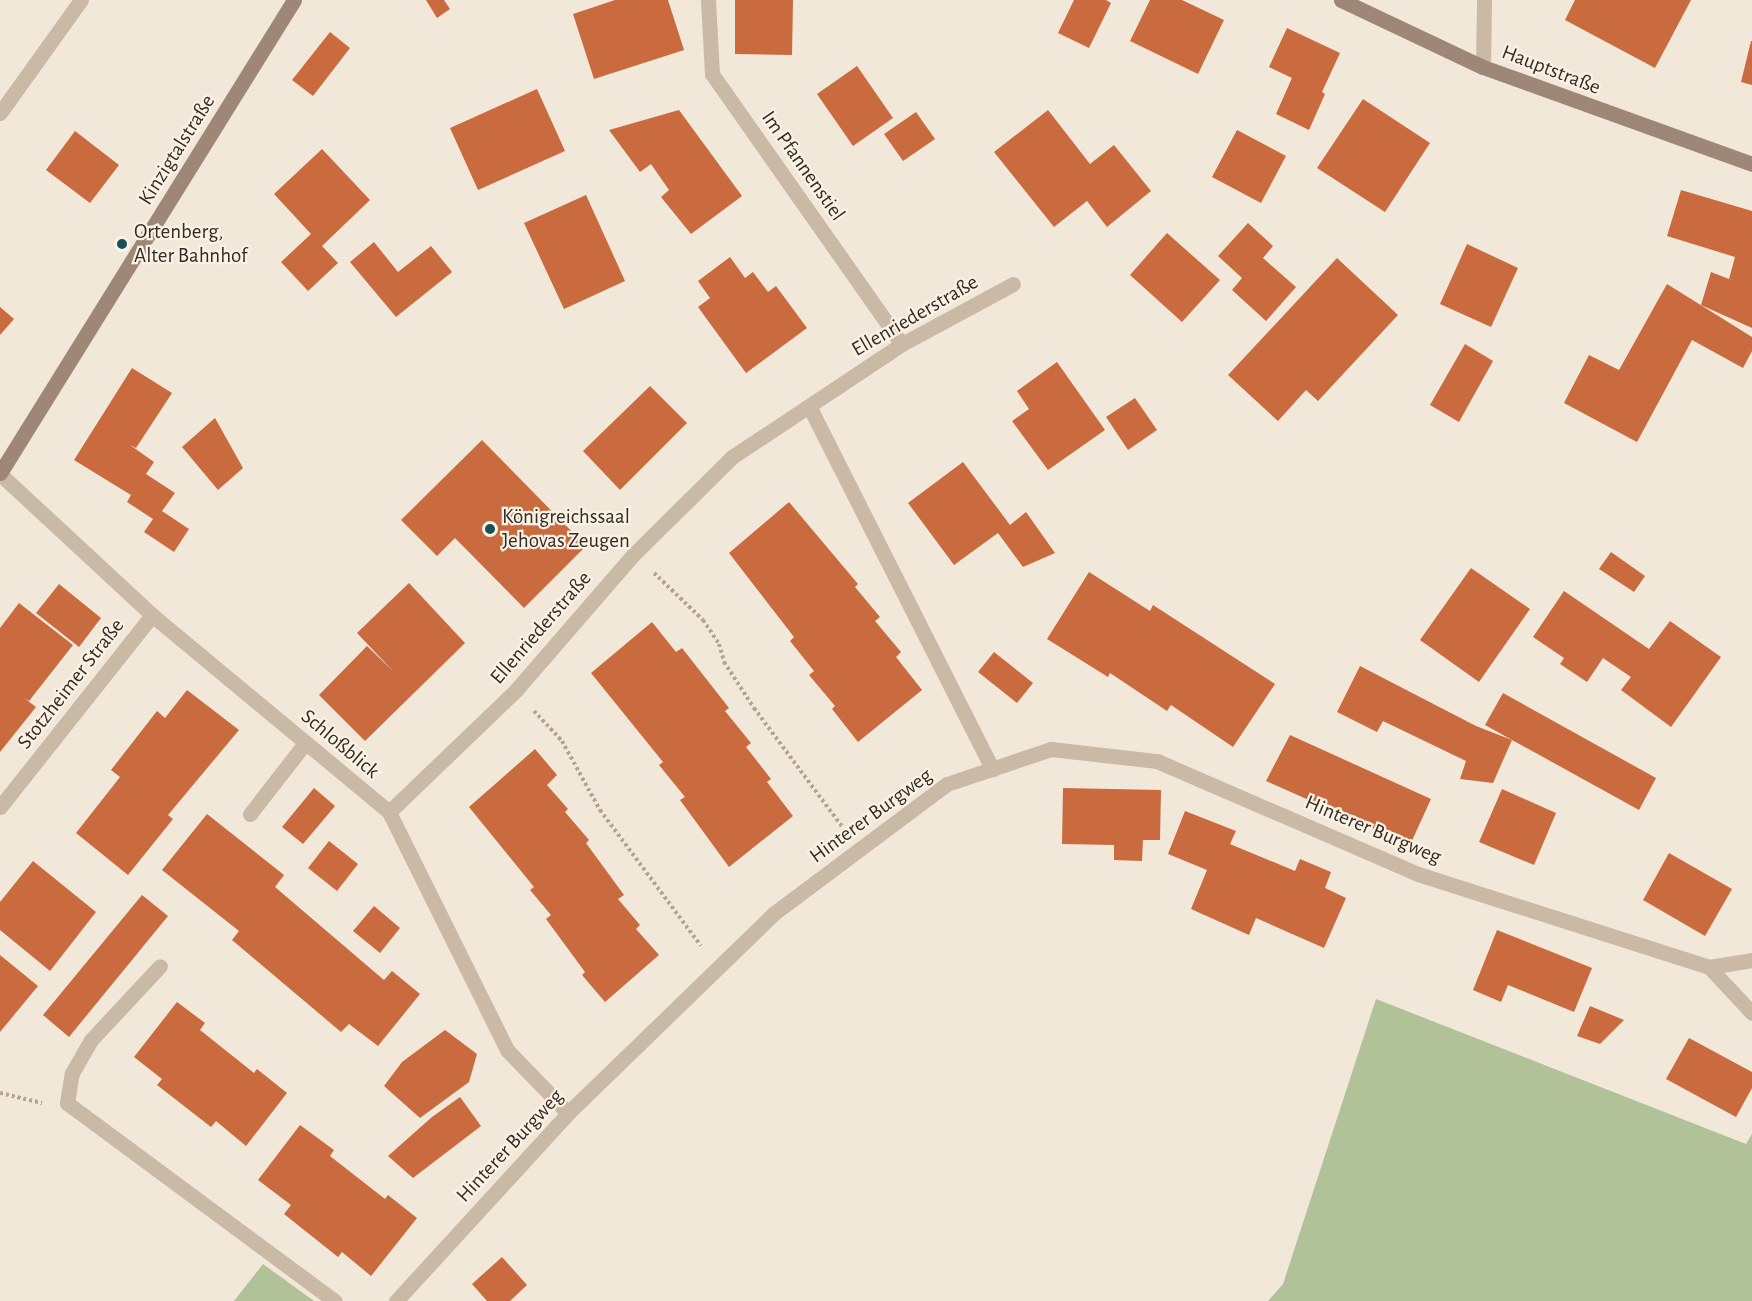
<!DOCTYPE html>
<meta charset="utf-8">
<style>
body{margin:0}
#map{position:relative;width:1752px;height:1301px;overflow:hidden;background:#f2e8d9;font-family:"Alegreya Sans",sans-serif}
div>[style]{position:absolute}
.green>*{inset:0;background:#b1c198}
.building>*{inset:0;background:#ca6b3f}
.path>*{height:4px;margin-top:-2px;transform-origin:0;background:repeating-linear-gradient(90deg,#b6a38f 0 3px,transparent 0 6px)}
.service>*{height:15px;margin:-7.5px;padding:0 7.5px;transform-origin:7.5px;border-radius:7.5px;background:#cab9a5}
.minor>*{height:15px;margin:-7.5px;padding:0 7.5px;transform-origin:7.5px;border-radius:7.5px;background:#cab9a5}
.secondary>*{height:15px;margin:-7.5px;padding:0 7.5px;transform-origin:7.5px;border-radius:7.5px;background:#9e8776}
.dots>*{width:16px;height:16px;translate:-50% -50%;box-sizing:border-box;border:3px solid #faf2e5;border-radius:50%}
span{translate:-50% -50%;white-space:nowrap;text-align:center;line-height:1.15;-webkit-text-stroke:4.5px #faf2e5;paint-order:stroke}
.street-label{font-size:21px;color:#362c26}
.poi-label{font-size:21px;color:#362c26}
.left{translate:0 -50%;text-align:left}
</style>
<div id="map">
<div class="green">
<div style="clip-path:polygon(1376px 999px,1746px 1144px,1752px 1134px,1752px 1301px,1268px 1301px,1283px 1284px)"></div>
<div style="clip-path:polygon(263px 1264px,314px 1301px,234px 1301px)"></div>
</div>
<div class="building">
<div style="clip-path:polygon(426px 0,444px 0,450px 9px,437px 18px)"></div>
<div style="clip-path:polygon(615px 0,668px 0,684px 50px,594px 79px,573px 14px)"></div>
<div style="clip-path:polygon(735px 0,793px 0,792px 55px,735px 54px)"></div>
<div style="clip-path:polygon(1074px 0,1106px 0,1111px 3px,1089px 48px,1058px 33px)"></div>
<div style="clip-path:polygon(1150px 0,1182px 0,1224px 20px,1198px 74px,1130px 41px)"></div>
<div style="clip-path:polygon(1575px 0,1691px 0,1655px 68px,1565px 20px)"></div>
<div style="clip-path:polygon(1287px 28px,1340px 53px,1322px 92px,1325px 94px,1309px 130px,1276px 114px,1292px 78px,1269px 67px)"></div>
<div style="clip-path:polygon(330px 32px,350px 48px,313px 96px,292px 80px)"></div>
<div style="clip-path:polygon(1751px 41px,1752px 41px,1752px 85px,1741px 82px)"></div>
<div style="clip-path:polygon(857px 66px,893px 118px,853px 146px,817px 94px)"></div>
<div style="clip-path:polygon(537px 89px,565px 151px,478px 190px,450px 128px)"></div>
<div style="clip-path:polygon(1363px 99px,1430px 143px,1385px 212px,1317px 168px)"></div>
<div style="clip-path:polygon(679px 110px,742px 196px,691px 234px,661px 197px,669px 190px,651px 164px,640px 172px,609px 130px)"></div>
<div style="clip-path:polygon(1048px 110px,1090px 164px,1114px 145px,1151px 191px,1107px 227px,1087px 201px,1054px 227px,994px 152px)"></div>
<div style="clip-path:polygon(916px 112px,935px 139px,903px 161px,884px 134px)"></div>
<div style="clip-path:polygon(1237px 130px,1286px 156px,1261px 203px,1212px 177px)"></div>
<div style="clip-path:polygon(75px 131px,119px 165px,90px 203px,46px 170px)"></div>
<div style="clip-path:polygon(322px 149px,370px 200px,322px 246px,338px 263px,308px 291px,281px 262px,311px 234px,274px 194px)"></div>
<div style="clip-path:polygon(1681px 190px,1752px 211px,1752px 328px,1701px 305px,1711px 272px,1729px 279px,1735px 257px,1667px 236px)"></div>
<div style="clip-path:polygon(586px 195px,625px 281px,564px 309px,524px 223px)"></div>
<div style="clip-path:polygon(1248px 223px,1273px 246px,1263px 258px,1296px 287px,1266px 321px,1232px 290px,1242px 278px,1218px 256px)"></div>
<div style="clip-path:polygon(1167px 233px,1220px 280px,1182px 322px,1130px 275px)"></div>
<div style="clip-path:polygon(374px 242px,398px 272px,431px 246px,452px 272px,396px 317px,350px 262px)"></div>
<div style="clip-path:polygon(1467px 244px,1518px 268px,1491px 327px,1440px 304px)"></div>
<div style="clip-path:polygon(730px 257px,745px 278px,753px 272px,768px 292px,776px 286px,807px 328px,746px 373px,698px 307px,710px 298px,698px 281px)"></div>
<div style="clip-path:polygon(1337px 258px,1398px 315px,1318px 401px,1306px 390px,1278px 421px,1228px 375px)"></div>
<div style="clip-path:polygon(1667px 284px,1752px 337px,1752px 351px,1743px 368px,1692px 340px,1637px 442px,1564px 403px,1589px 355px,1619px 370px)"></div>
<div style="clip-path:polygon(0 307px,14px 319px,0 335px)"></div>
<div style="clip-path:polygon(1465px 344px,1493px 361px,1459px 422px,1430px 405px)"></div>
<div style="clip-path:polygon(1057px 362px,1105px 430px,1048px 470px,1012px 421px,1029px 409px,1017px 391px)"></div>
<div style="clip-path:polygon(132px 368px,172px 393px,136px 448px,130px 445px,154px 462px,146px 474px,175px 493px,162px 511px,189px 529px,174px 552px,144px 532px,153px 519px,127px 502px,131px 495px,74px 460px)"></div>
<div style="clip-path:polygon(650px 386px,687px 423px,620px 490px,583px 451px)"></div>
<div style="clip-path:polygon(1135px 398px,1157px 430px,1128px 450px,1106px 417px)"></div>
<div style="clip-path:polygon(215px 418px,243px 468px,218px 490px,182px 447px)"></div>
<div style="clip-path:polygon(482px 440px,586px 546px,524px 608px,455px 538px,437px 556px,401px 520px)"></div>
<div style="clip-path:polygon(963px 462px,1010px 525px,1026px 512px,1055px 553px,1023px 567px,998px 533px,954px 565px,908px 503px)"></div>
<div style="clip-path:polygon(789px 502px,858px 584px,855px 587px,880px 617px,875px 621px,901px 652px,896px 657px,922px 690px,858px 742px,832px 709px,835px 706px,809px 675px,814px 671px,790px 641px,794px 637px,729px 553px)"></div>
<div style="clip-path:polygon(1611px 552px,1645px 576px,1634px 592px,1599px 569px)"></div>
<div style="clip-path:polygon(1471px 568px,1530px 609px,1479px 682px,1420px 640px)"></div>
<div style="clip-path:polygon(1089px 572px,1150px 611px,1153px 605px,1275px 684px,1233px 747px,1171px 705px,1167px 711px,1110px 673px,1108px 677px,1047px 639px)"></div>
<div style="clip-path:polygon(409px 583px,465px 643px,365px 741px,319px 695px,367px 646px,393px 671px,357px 633px)"></div>
<div style="clip-path:polygon(59px 584px,101px 618px,79px 647px,36px 613px)"></div>
<div style="clip-path:polygon(1564px 591px,1649px 649px,1670px 621px,1721px 657px,1671px 727px,1621px 690px,1631px 677px,1603px 658px,1587px 682px,1560px 664px,1564px 658px,1533px 637px)"></div>
<div style="clip-path:polygon(19px 603px,73px 645px,29px 701px,24px 698px,36px 707px,0 752px,0 628px)"></div>
<div style="clip-path:polygon(652px 622px,676px 652px,682px 648px,729px 708px,725px 711px,751px 743px,746px 747px,771px 779px,767px 782px,793px 816px,729px 867px,680px 800px,685px 797px,659px 765px,663px 762px,591px 673px)"></div>
<div style="clip-path:polygon(994px 652px,1033px 683px,1017px 703px,978px 672px)"></div>
<div style="clip-path:polygon(1360px 666px,1476px 726px,1512px 740px,1493px 783px,1460px 779px,1466px 761px,1383px 721px,1377px 732px,1337px 712px)"></div>
<div style="clip-path:polygon(187px 690px,239px 730px,168px 815px,173px 819px,128px 875px,76px 833px,120px 777px,111px 770px,157px 711px,165px 718px)"></div>
<div style="clip-path:polygon(1503px 693px,1656px 778px,1639px 810px,1485px 725px)"></div>
<div style="clip-path:polygon(1290px 735px,1431px 799px,1410px 845px,1266px 781px)"></div>
<div style="clip-path:polygon(535px 749px,557px 775px,547px 785px,568px 809px,565px 812px,589px 840px,586px 843px,624px 895px,618px 899px,640px 925px,636px 929px,659px 955px,605px 1002px,582px 975px,585px 972px,546px 919px,551px 915px,530px 890px,534px 887px,469px 807px)"></div>
<div style="clip-path:polygon(314px 788px,335px 806px,303px 844px,282px 827px)"></div>
<div style="clip-path:polygon(1063px 788px,1161px 790px,1160px 840px,1143px 840px,1142px 861px,1114px 860px,1114px 845px,1062px 844px)"></div>
<div style="clip-path:polygon(1502px 789px,1556px 813px,1534px 865px,1479px 842px)"></div>
<div style="clip-path:polygon(1185px 811px,1236px 831px,1230px 844px,1295px 871px,1300px 859px,1331px 872px,1325px 888px,1346px 898px,1324px 948px,1256px 918px,1249px 935px,1191px 909px,1207px 870px,1168px 854px)"></div>
<div style="clip-path:polygon(207px 814px,284px 875px,275px 887px,357px 957px,384px 980px,392px 971px,420px 994px,378px 1046px,349px 1024px,341px 1032px,232px 940px,239px 931px,162px 870px)"></div>
<div style="clip-path:polygon(329px 841px,358px 864px,337px 891px,308px 868px)"></div>
<div style="clip-path:polygon(1669px 853px,1732px 889px,1705px 936px,1643px 900px)"></div>
<div style="clip-path:polygon(33px 861px,96px 912px,50px 971px,0 930px,0 902px)"></div>
<div style="clip-path:polygon(142px 895px,168px 916px,69px 1037px,43px 1015px)"></div>
<div style="clip-path:polygon(374px 906px,400px 928px,380px 953px,353px 931px)"></div>
<div style="clip-path:polygon(1497px 930px,1592px 968px,1574px 1012px,1508px 985px,1501px 1002px,1473px 990px)"></div>
<div style="clip-path:polygon(0 955px,38px 986px,0 1032px)"></div>
<div style="clip-path:polygon(177px 1002px,205px 1023px,200px 1030px,254px 1073px,257px 1069px,287px 1093px,246px 1146px,216px 1121px,211px 1127px,157px 1085px,162px 1079px,134px 1057px)"></div>
<div style="clip-path:polygon(1590px 1006px,1624px 1020px,1600px 1044px,1577px 1036px)"></div>
<div style="clip-path:polygon(445px 1030px,477px 1054px,469px 1082px,420px 1118px,384px 1086px,402px 1062px)"></div>
<div style="clip-path:polygon(1689px 1038px,1752px 1072px,1752px 1088px,1736px 1117px,1666px 1079px)"></div>
<div style="clip-path:polygon(460px 1097px,481px 1126px,413px 1178px,388px 1156px,432px 1117px)"></div>
<div style="clip-path:polygon(300px 1125px,334px 1150px,330px 1156px,385px 1199px,388px 1195px,417px 1218px,371px 1276px,342px 1252px,338px 1257px,284px 1214px,291px 1205px,258px 1180px)"></div>
<div style="clip-path:polygon(502px 1257px,527px 1285px,510px 1301px,487px 1301px,472px 1284px)"></div>
</div>
<div class="path">
<div style="left:654px;top:573px;width:68px;rotate:43.8deg"></div>
<div style="left:703px;top:620px;width:29px;rotate:56deg"></div>
<div style="left:719px;top:644px;width:19px;rotate:74deg"></div>
<div style="left:724px;top:662px;width:55px;rotate:56.9deg"></div>
<div style="left:754px;top:708px;width:149px;rotate:53.4deg"></div>
<div style="left:534px;top:711px;width:41px;rotate:47deg"></div>
<div style="left:562px;top:741px;width:79px;rotate:61.2deg"></div>
<div style="left:600px;top:810px;width:169px;rotate:53.4deg"></div>
<div style="left:0;top:1093px;width:43px;rotate:13.4deg"></div>
</div>
<div class="service">
<div style="left:0;top:113px;width:139px;rotate:-54.4deg"></div>
<div style="left:250px;top:814px;width:90px;rotate:-52.2deg"></div>
<div style="left:67px;top:1103px;width:30px;rotate:-81deg"></div>
<div style="left:72px;top:1073px;width:38px;rotate:-60deg"></div>
<div style="left:91px;top:1040px;width:101px;rotate:-47deg"></div>
</div>
<div class="minor">
<div style="left:708px;top:0;width:74px;rotate:86.9deg"></div>
<div style="left:712px;top:74px;width:330px;rotate:54.9deg"></div>
<div style="left:1483px;top:67px;width:67px;rotate:-89.1deg"></div>
<div style="left:809px;top:406px;width:407px;rotate:63.2deg"></div>
<div style="left:0;top:474px;width:207px;rotate:42.8deg"></div>
<div style="left:152px;top:615px;width:308px;rotate:39.7deg"></div>
<div style="left:389px;top:812px;width:266px;rotate:63.6deg"></div>
<div style="left:507px;top:1050px;width:88px;rotate:45.9deg"></div>
<div style="left:0;top:807px;width:245px;rotate:-51.6deg"></div>
<div style="left:389px;top:812px;width:176px;rotate:-43.8deg"></div>
<div style="left:516px;top:690px;width:180px;rotate:-49.1deg"></div>
<div style="left:634px;top:554px;width:138px;rotate:-44.7deg"></div>
<div style="left:732px;top:457px;width:204px;rotate:-33.6deg"></div>
<div style="left:902px;top:344px;width:126px;rotate:-28.4deg"></div>
<div style="left:1709px;top:967px;width:63px;rotate:46.9deg"></div>
<div style="left:67px;top:1103px;width:333px;rotate:36.5deg"></div>
<div style="left:396px;top:1301px;width:255px;rotate:-47.5deg"></div>
<div style="left:568px;top:1113px;width:286px;rotate:-44.1deg"></div>
<div style="left:773px;top:914px;width:217px;rotate:-36.8deg"></div>
<div style="left:947px;top:784px;width:110px;rotate:-18.6deg"></div>
<div style="left:1051px;top:749px;width:107px;rotate:6.5deg"></div>
<div style="left:1157px;top:761px;width:284px;rotate:23.4deg"></div>
<div style="left:1418px;top:874px;width:305px;rotate:17.7deg"></div>
<div style="left:1709px;top:967px;width:44px;rotate:-9.2deg"></div>
</div>
<div class="secondary">
<div style="left:1341px;top:0;width:157px;rotate:25.3deg"></div>
<div style="left:1483px;top:67px;width:286px;rotate:19.8deg"></div>
<div style="left:0;top:473px;width:557px;rotate:-58.14deg"></div>
</div>
<div class="dots">
<div style="left:122px;top:244px;background:#1b5058"></div>
<div style="left:490px;top:529px;background:#1b5058"></div>
</div>
<div class="street-label">
<span style="left:1551px;top:70px;rotate:21deg">Hauptstraße</span>
<span style="left:177px;top:150px;rotate:-58deg">Kinzigtalstraße</span>
<span style="left:803px;top:166px;rotate:55deg">Im Pfannenstiel</span>
<span style="left:915px;top:316px;rotate:-30deg">Ellenriederstraße</span>
<span style="left:541px;top:628px;rotate:-49deg">Ellenriederstraße</span>
<span style="left:71px;top:684px;rotate:-52deg">Stotzheimer Straße</span>
<span style="left:340px;top:744px;rotate:40deg">Schloßblick</span>
<span style="left:871px;top:816px;rotate:-36deg">Hinterer Burgweg</span>
<span style="left:1373px;top:830px;rotate:23deg">Hinterer Burgweg</span>
<span style="left:510px;top:1146px;rotate:-47deg">Hinterer Burgweg</span>
</div>
<div class="poi-label">
<span class="left" style="left:134px;top:244px">Ortenberg,<br>Alter Bahnhof</span>
<span class="left" style="left:502px;top:529px">Königreichssaal<br>Jehovas Zeugen</span>
</div>
</div>
